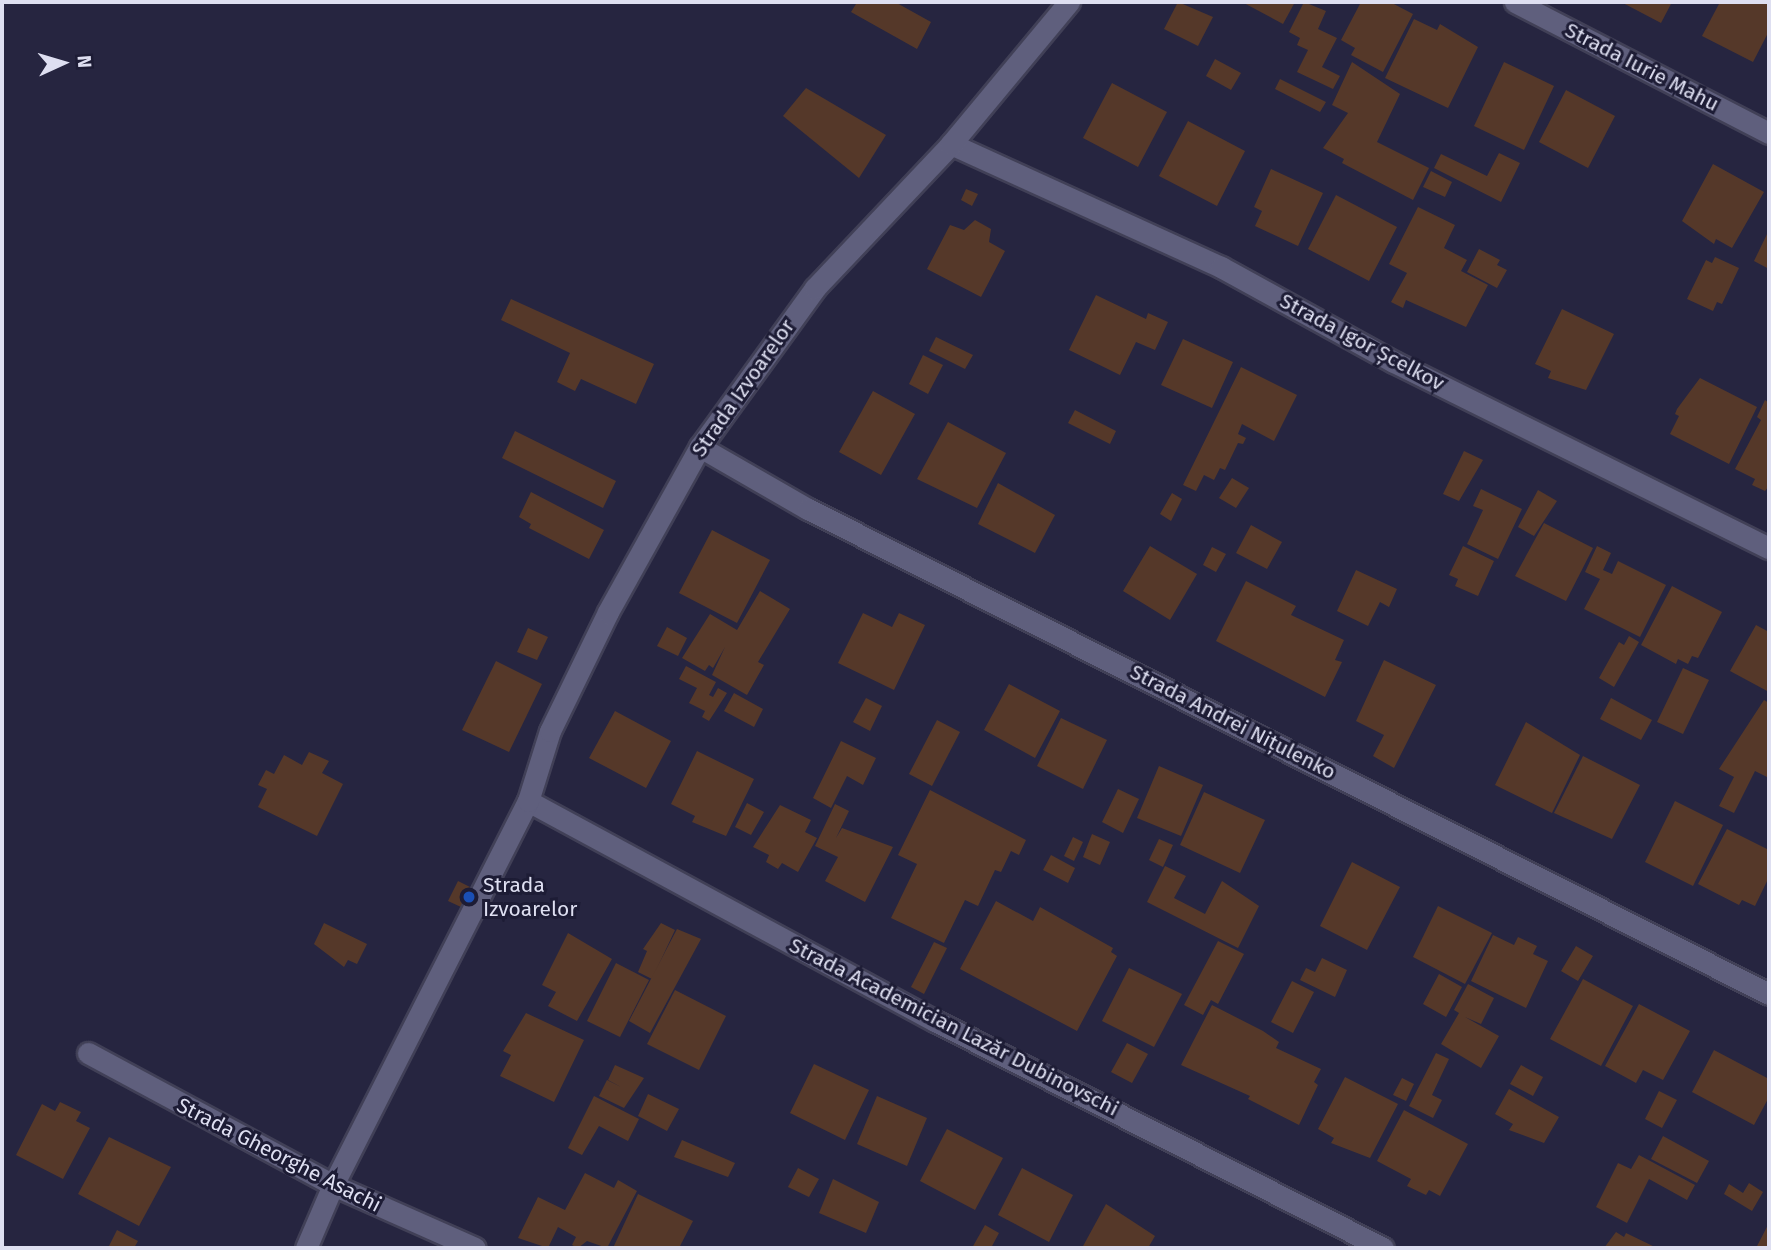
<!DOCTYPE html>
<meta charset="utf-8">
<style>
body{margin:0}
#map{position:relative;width:1771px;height:1250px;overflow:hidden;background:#262540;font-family:"Fira Sans",sans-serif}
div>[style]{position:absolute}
.building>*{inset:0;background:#553829}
.roads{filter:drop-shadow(2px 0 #414057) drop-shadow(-2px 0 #414057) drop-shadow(0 2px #414057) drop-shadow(0 -2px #414057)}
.minor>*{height:21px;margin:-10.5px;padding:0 10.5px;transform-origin:10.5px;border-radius:10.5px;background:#5f5f7d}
.dots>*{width:19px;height:19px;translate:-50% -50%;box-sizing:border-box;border:4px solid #1d1c35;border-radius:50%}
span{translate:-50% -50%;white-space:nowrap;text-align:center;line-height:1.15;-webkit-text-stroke:6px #1d1c35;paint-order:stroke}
.street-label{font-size:21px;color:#dedff1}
.poi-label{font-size:21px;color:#dedff1}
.left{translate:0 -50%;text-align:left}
.frame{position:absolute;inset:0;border:4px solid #dedff1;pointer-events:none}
.north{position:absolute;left:28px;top:28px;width:70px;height:70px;-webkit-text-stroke:5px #1d1c35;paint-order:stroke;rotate:86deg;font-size:19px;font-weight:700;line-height:28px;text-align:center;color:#dedff1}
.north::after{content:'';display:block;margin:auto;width:24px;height:32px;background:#dedff1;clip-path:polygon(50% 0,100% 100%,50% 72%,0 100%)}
</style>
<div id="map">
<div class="building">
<div style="clip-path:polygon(852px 2px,895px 2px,931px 22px,917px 49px,851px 12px,856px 4px)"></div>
<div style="clip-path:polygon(1178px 2px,1213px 17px,1198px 46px,1164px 29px)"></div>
<div style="clip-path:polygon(1242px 2px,1295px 2px,1283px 24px)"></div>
<div style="clip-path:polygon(1304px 2px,1326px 11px,1318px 29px,1337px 38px,1322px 67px,1340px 76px,1333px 89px,1297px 72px,1308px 50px,1297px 45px,1300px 38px,1289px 32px)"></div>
<div style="clip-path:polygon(1361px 2px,1390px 2px,1413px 14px,1383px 72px,1351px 55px,1355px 48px,1341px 40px)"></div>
<div style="clip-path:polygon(1621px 2px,1672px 2px,1661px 23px)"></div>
<div style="clip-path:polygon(1720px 2px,1769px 2px,1769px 31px,1753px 62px,1702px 36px)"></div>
<div style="clip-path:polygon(1414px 19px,1437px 30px,1440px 24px,1478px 47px,1448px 108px,1385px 78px)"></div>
<div style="clip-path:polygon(1215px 59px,1241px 73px,1231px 90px,1206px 76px)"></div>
<div style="clip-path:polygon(1352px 62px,1400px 94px,1377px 142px,1429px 168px,1413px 200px,1342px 163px,1344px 159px,1323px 148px,1348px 113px,1332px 105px)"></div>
<div style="clip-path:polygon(1504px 62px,1554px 86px,1524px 150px,1474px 126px)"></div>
<div style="clip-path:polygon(1280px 79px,1326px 102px,1320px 112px,1275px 89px)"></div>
<div style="clip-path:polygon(1112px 83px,1167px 112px,1138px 167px,1083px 138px)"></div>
<div style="clip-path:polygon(806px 88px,886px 135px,859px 178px,783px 116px)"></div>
<div style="clip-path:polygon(1566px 90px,1615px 116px,1588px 168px,1539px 142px)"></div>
<div style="clip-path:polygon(1188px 121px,1245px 151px,1217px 206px,1159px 176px)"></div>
<div style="clip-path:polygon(1499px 153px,1520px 163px,1501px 202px,1434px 168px,1441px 154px,1487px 176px)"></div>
<div style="clip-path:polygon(1713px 164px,1764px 192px,1732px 248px,1716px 239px,1714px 244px,1682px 221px)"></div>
<div style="clip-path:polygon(1271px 169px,1323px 193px,1298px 246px,1255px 226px,1262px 211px,1254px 207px)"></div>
<div style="clip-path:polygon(1431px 171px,1452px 182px,1445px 197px,1423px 187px)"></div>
<div style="clip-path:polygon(966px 189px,978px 194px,972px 206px,961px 200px)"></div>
<div style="clip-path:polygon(1336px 195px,1397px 227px,1369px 281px,1308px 249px)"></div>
<div style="clip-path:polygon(1418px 207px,1455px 225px,1444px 248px,1467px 260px,1461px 271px,1488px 285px,1466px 327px,1406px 300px,1403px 308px,1391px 302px,1407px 273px,1389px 264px)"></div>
<div style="clip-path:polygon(975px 220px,991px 229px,989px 242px,1005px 251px,981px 297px,927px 269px,950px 225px,964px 230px)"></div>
<div style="clip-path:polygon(1769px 230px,1769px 269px,1754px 261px)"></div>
<div style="clip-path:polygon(1479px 249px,1500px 260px,1497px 265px,1507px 270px,1497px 288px,1467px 272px)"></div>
<div style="clip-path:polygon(1715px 257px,1739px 268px,1722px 304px,1717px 302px,1713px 311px,1687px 299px,1706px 260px,1712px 263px)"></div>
<div style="clip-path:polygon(1096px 295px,1146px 319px,1148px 313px,1168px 322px,1155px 350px,1136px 342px,1120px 375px,1069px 350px)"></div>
<div style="clip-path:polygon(511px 299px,654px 364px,636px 404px,581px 379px,575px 391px,557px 382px,570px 353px,501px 320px)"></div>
<div style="clip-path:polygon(1562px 309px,1614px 334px,1586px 390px,1548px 378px,1551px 371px,1535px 364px)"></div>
<div style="clip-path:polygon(936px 337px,973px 355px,965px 369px,929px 351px)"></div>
<div style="clip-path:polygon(1183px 339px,1233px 362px,1212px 408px,1161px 385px)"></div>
<div style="clip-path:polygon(923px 355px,943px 365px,928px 394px,909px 384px)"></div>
<div style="clip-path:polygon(1241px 367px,1297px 395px,1274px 441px,1242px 424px,1238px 434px,1246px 438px,1243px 444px,1238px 443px,1225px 470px,1220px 468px,1214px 480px,1204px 475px,1196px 491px,1183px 485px)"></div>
<div style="clip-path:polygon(1700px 378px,1757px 407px,1729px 464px,1670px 434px,1679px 416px,1675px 414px,1677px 409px)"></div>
<div style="clip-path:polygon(873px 391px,915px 414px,881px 475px,839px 452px)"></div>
<div style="clip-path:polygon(1765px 400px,1769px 403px,1769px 486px,1765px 491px,1752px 485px,1755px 479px,1735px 469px,1761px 420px,1757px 417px)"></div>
<div style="clip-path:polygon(1075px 410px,1116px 431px,1110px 444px,1068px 423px)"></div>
<div style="clip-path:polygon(948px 422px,1006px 453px,977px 508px,917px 479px)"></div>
<div style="clip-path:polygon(515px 431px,616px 481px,603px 508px,502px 458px)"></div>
<div style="clip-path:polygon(1464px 451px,1483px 460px,1459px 501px,1443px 494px)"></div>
<div style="clip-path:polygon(1232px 478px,1249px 488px,1236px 508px,1219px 498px)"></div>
<div style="clip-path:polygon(998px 483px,1055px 515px,1035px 553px,978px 524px)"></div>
<div style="clip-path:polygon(1481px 489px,1522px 509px,1498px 559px,1467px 544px,1483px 510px,1473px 506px)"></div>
<div style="clip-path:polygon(1538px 490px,1557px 501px,1534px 536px,1518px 527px)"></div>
<div style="clip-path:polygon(531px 492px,604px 530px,589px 559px,529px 528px,531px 524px,519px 517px)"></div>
<div style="clip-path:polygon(1172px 493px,1182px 499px,1171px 521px,1160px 514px)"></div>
<div style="clip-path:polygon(1544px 523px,1593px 548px,1566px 601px,1515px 576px)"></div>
<div style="clip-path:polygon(1251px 525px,1282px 542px,1267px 569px,1236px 553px)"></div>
<div style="clip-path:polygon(712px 530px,770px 560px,737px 623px,679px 593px)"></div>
<div style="clip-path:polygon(1150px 546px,1197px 574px,1170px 620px,1123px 591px)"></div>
<div style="clip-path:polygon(1463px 546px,1494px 561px,1478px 596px,1455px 586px,1458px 579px,1449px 575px)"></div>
<div style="clip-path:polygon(1597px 546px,1611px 553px,1603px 570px,1612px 574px,1618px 561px,1666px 585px,1640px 637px,1584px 609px,1600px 579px,1585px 572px)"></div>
<div style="clip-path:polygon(1212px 547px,1226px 554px,1216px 572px,1203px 565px)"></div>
<div style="clip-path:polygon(1356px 570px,1397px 589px,1389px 607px,1380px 602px,1368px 626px,1337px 611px)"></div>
<div style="clip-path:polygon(1246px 581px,1296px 606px,1291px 615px,1344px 640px,1335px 660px,1342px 662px,1325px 697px,1216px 641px)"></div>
<div style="clip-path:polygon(1672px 586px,1722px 612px,1698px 658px,1692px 656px,1688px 664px,1678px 659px,1676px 664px,1641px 645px)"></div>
<div style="clip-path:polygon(760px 591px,790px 609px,758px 662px,764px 665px,747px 695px,712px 675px,725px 647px,713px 668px,709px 665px,705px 671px,682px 658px,710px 614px,737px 630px)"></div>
<div style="clip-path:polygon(863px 613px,892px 627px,899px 613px,925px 625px,894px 690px,838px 663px)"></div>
<div style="clip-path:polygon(1756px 625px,1769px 632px,1769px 692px,1730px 671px)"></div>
<div style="clip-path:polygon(667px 627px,687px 638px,678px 656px,657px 646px)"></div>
<div style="clip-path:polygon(528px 628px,548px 637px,537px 660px,517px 652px)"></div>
<div style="clip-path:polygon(1629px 636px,1639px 642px,1614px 687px,1599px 678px,1619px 642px,1624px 645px)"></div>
<div style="clip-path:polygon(1384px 660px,1436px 685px,1394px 768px,1373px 756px,1384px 735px,1356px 721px)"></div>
<div style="clip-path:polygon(496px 661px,542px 684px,509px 752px,462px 730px)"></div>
<div style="clip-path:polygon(686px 666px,716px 682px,709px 695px,713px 697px,718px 688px,727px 693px,709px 721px,702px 717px,705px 711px,689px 703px,697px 688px,679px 679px)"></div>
<div style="clip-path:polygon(1683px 668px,1709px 680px,1683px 734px,1657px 722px)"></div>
<div style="clip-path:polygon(1009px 684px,1060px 711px,1035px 758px,984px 730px)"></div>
<div style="clip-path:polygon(734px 693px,763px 709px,754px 727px,724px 711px)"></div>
<div style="clip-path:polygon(866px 698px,882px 706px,870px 731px,853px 722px)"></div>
<div style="clip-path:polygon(1611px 698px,1652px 720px,1641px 740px,1600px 719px)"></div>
<div style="clip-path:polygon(1764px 700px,1769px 703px,1769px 778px,1755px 771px,1734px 813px,1719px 806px,1734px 777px,1719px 769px)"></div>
<div style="clip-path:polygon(615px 711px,671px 741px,646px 788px,589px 758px)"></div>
<div style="clip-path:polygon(1061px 718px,1107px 740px,1083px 789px,1037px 766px)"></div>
<div style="clip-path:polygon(937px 720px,960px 732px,932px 786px,909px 774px)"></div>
<div style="clip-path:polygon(1526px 722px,1580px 755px,1552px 813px,1495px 785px)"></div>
<div style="clip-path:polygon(841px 741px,876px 758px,863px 785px,847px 776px,831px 808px,813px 798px)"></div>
<div style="clip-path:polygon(697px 751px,754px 779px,726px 836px,692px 822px,695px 816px,671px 804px)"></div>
<div style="clip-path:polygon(309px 752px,329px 761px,322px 773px,343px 784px,317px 836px,258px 807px,267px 789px,258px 785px,266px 770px,274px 774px,284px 755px,302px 765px)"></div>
<div style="clip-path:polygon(1583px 756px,1640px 785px,1612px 839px,1554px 813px)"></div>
<div style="clip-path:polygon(1159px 766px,1203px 785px,1181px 836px,1137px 818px)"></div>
<div style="clip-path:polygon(1118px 789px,1139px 799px,1123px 833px,1102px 822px)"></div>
<div style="clip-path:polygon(930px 790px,1026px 840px,1019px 855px,1011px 851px,1001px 872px,995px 870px,978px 906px,965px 900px,944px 943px,891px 918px,917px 864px,898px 855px)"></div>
<div style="clip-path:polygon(1204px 792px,1265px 820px,1240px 873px,1180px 845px)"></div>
<div style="clip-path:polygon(1675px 801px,1723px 825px,1693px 886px,1645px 862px)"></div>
<div style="clip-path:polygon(747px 803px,764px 812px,751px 835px,735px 827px)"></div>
<div style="clip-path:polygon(835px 804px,849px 811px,836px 838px,842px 828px,893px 847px,865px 902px,825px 881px,838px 857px,815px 846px)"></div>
<div style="clip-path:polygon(780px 805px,811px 820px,805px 832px,817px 838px,798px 872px,782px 863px,778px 869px,766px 862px,769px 855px,753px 847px)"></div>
<div style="clip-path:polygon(1727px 829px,1769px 850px,1769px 877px,1755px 906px,1742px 900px,1739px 905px,1698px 884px)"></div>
<div style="clip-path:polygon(1092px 834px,1110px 842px,1100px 865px,1083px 857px)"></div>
<div style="clip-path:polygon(1073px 837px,1083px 842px,1074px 861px,1064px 856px)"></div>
<div style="clip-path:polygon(1159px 839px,1173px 845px,1163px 867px,1149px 860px)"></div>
<div style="clip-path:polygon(1051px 855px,1075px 868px,1068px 883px,1043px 870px)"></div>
<div style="clip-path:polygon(1352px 862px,1400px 887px,1367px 950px,1320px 926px)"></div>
<div style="clip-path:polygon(1165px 866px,1186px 876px,1174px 898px,1205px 914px,1222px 881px,1259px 906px,1238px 948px,1147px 902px)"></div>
<div style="clip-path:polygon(458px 881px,470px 887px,461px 907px,448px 901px)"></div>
<div style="clip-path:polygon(996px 901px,1033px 921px,1040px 907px,1113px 948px,1111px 952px,1117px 956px,1077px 1031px,960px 969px)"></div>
<div style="clip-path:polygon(1438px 906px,1492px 933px,1465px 984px,1413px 957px)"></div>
<div style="clip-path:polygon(324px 923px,367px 944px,357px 964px,348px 960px,344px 967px,314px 944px)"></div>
<div style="clip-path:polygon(661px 923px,675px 930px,652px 979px,638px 972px,647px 951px,643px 949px)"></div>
<div style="clip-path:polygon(677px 929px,701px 939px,650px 1033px,629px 1021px)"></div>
<div style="clip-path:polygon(568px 933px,612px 959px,577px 1021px,548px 1006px,556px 992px,542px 985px)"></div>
<div style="clip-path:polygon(1493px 935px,1514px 945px,1518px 937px,1537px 946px,1533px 954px,1548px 961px,1526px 1008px,1471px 981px)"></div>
<div style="clip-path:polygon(1218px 941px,1244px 954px,1218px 1004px,1211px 1000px,1203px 1015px,1184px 1005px)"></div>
<div style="clip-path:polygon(934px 942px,947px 948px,924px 994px,911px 987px)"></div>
<div style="clip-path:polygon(1576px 946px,1593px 956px,1578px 981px,1561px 971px)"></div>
<div style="clip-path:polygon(1322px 958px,1347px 970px,1335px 997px,1300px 980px,1306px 968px,1315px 972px)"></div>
<div style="clip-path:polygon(616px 963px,649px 980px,620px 1037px,587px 1021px)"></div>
<div style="clip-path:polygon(1129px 968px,1182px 994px,1154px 1047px,1102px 1021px)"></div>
<div style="clip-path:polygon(1439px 974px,1462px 987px,1446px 1017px,1423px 1004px)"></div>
<div style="clip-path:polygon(1583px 979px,1633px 1006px,1601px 1066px,1550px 1039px)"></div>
<div style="clip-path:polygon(1292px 981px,1314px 992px,1293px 1033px,1271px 1022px)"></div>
<div style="clip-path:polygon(1468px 984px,1494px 998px,1481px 1024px,1465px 1017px,1499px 1036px,1481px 1068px,1441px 1044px,1459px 1013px,1454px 1010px)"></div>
<div style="clip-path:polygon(675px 990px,726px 1016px,699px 1070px,647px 1044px)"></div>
<div style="clip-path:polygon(1639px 1004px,1690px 1031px,1663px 1080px,1643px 1070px,1636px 1083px,1605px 1066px)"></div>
<div style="clip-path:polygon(1212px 1005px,1263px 1031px,1279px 1042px,1276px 1048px,1321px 1069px,1314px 1082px,1318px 1085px,1299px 1125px,1248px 1099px,1250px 1096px,1181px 1065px)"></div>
<div style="clip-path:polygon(526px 1013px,584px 1040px,554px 1102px,500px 1076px,511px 1055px,503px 1051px)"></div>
<div style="clip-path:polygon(1127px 1043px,1148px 1054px,1132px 1083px,1111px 1072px)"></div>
<div style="clip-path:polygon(1714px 1050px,1769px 1079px,1769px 1097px,1754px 1125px,1692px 1092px)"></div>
<div style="clip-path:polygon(1436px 1053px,1449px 1059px,1432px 1095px,1442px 1100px,1433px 1118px,1409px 1106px)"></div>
<div style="clip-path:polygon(814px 1064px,869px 1090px,845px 1140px,790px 1113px)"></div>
<div style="clip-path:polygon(615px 1065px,644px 1078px,624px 1108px,599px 1096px,607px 1080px,621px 1087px,608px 1080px)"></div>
<div style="clip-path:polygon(1521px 1065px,1543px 1077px,1533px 1096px,1510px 1084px)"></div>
<div style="clip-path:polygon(1345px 1077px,1398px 1104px,1370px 1158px,1331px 1143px,1334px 1138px,1318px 1129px)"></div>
<div style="clip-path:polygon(1402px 1078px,1414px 1084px,1406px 1101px,1393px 1095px)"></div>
<div style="clip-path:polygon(1509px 1089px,1559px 1117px,1544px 1143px,1509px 1130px,1513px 1124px,1495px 1114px)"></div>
<div style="clip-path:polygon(1659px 1091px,1677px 1100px,1662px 1128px,1645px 1119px)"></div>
<div style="clip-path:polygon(648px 1094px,679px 1109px,667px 1131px,638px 1116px)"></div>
<div style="clip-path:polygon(594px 1096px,639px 1119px,628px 1141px,599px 1126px,582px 1155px,568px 1148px)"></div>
<div style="clip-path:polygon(877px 1096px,927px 1118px,907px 1166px,857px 1144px)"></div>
<div style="clip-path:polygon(60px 1102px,81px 1112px,76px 1121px,90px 1128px,63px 1179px,16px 1155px,42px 1104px,55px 1111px)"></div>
<div style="clip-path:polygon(1404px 1110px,1468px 1144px,1440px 1196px,1429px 1190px,1426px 1195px,1407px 1186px,1411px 1179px,1377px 1161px)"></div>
<div style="clip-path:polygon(947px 1129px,1003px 1158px,975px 1210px,920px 1181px)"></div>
<div style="clip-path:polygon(1663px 1136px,1709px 1161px,1697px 1183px,1651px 1159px)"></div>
<div style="clip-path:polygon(109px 1137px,171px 1167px,139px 1226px,78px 1194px)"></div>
<div style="clip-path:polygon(682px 1140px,735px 1163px,728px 1177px,674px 1157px)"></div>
<div style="clip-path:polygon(1639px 1155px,1695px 1185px,1687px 1200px,1649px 1179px,1627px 1223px,1596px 1207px,1618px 1163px,1631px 1169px)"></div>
<div style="clip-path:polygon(798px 1168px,819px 1179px,809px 1197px,788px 1187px)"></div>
<div style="clip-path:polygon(1022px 1168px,1073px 1195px,1049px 1242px,998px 1215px)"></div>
<div style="clip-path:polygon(585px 1173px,614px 1188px,618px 1180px,637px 1191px,607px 1248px,587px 1241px,578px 1248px,572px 1245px,576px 1237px,558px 1227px,548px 1248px,518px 1238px,538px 1197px,565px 1210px)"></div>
<div style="clip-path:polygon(833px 1179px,879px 1202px,866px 1233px,819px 1213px)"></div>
<div style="clip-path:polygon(1749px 1183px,1763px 1192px,1752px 1211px,1724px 1194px,1729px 1184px,1743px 1193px)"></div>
<div style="clip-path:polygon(638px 1194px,693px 1221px,679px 1248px,613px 1248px)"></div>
<div style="clip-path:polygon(1106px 1204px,1155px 1236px,1148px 1248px,1082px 1248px)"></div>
<div style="clip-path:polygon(1769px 1223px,1769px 1248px,1756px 1248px)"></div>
<div style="clip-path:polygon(985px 1225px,999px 1233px,991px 1248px,972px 1248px)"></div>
<div style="clip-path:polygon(117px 1230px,138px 1241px,134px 1248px,108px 1248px)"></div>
<div style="clip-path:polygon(1616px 1232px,1624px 1237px,1626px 1233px,1657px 1248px,1604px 1248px)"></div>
</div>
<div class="roads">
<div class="minor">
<div style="left:1515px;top:2px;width:286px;rotate:27.3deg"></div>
<div style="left:951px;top:144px;width:297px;rotate:24.5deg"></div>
<div style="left:1221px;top:267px;width:197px;rotate:28.8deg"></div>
<div style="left:1394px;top:362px;width:419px;rotate:26.4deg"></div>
<div style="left:700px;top:447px;width:125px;rotate:29.9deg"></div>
<div style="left:808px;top:509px;width:1076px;rotate:26.78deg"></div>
<div style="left:528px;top:801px;width:463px;rotate:28.4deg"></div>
<div style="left:935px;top:1021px;width:502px;rotate:26.87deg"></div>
<div style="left:88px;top:1053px;width:278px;rotate:28.3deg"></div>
<div style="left:333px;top:1185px;width:155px;rotate:23.9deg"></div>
<div style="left:306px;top:1248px;width:69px;rotate:-66.8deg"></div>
<div style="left:333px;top:1185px;width:431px;rotate:-63.1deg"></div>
<div style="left:528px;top:801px;width:73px;rotate:-72.6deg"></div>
<div style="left:550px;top:731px;width:132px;rotate:-64deg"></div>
<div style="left:608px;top:612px;width:189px;rotate:-60.9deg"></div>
<div style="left:700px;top:447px;width:196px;rotate:-54.1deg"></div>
<div style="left:815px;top:288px;width:198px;rotate:-46.6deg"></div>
<div style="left:951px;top:144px;width:185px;rotate:-50.3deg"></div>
</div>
</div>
<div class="dots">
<div style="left:469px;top:897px;background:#1a4fb4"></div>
</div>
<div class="street-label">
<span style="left:1642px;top:67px;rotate:27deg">Strada Iurie Mahu</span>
<span style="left:1362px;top:342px;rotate:28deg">Strada Igor Șсelkov</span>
<span style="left:743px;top:388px;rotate:-55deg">Strada Izvoarelor</span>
<span style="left:1233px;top:722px;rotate:27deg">Strada Andrei Nițulenko</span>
<span style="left:954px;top:1027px;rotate:27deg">Strada Academician Lazăr Dubinovschi</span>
<span style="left:279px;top:1155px;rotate:27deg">Strada Gheorghe Asachi</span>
</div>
<div class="poi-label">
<span class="left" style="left:483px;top:897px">Strada<br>Izvoarelor</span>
</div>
<div class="frame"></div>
<div class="north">N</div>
</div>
